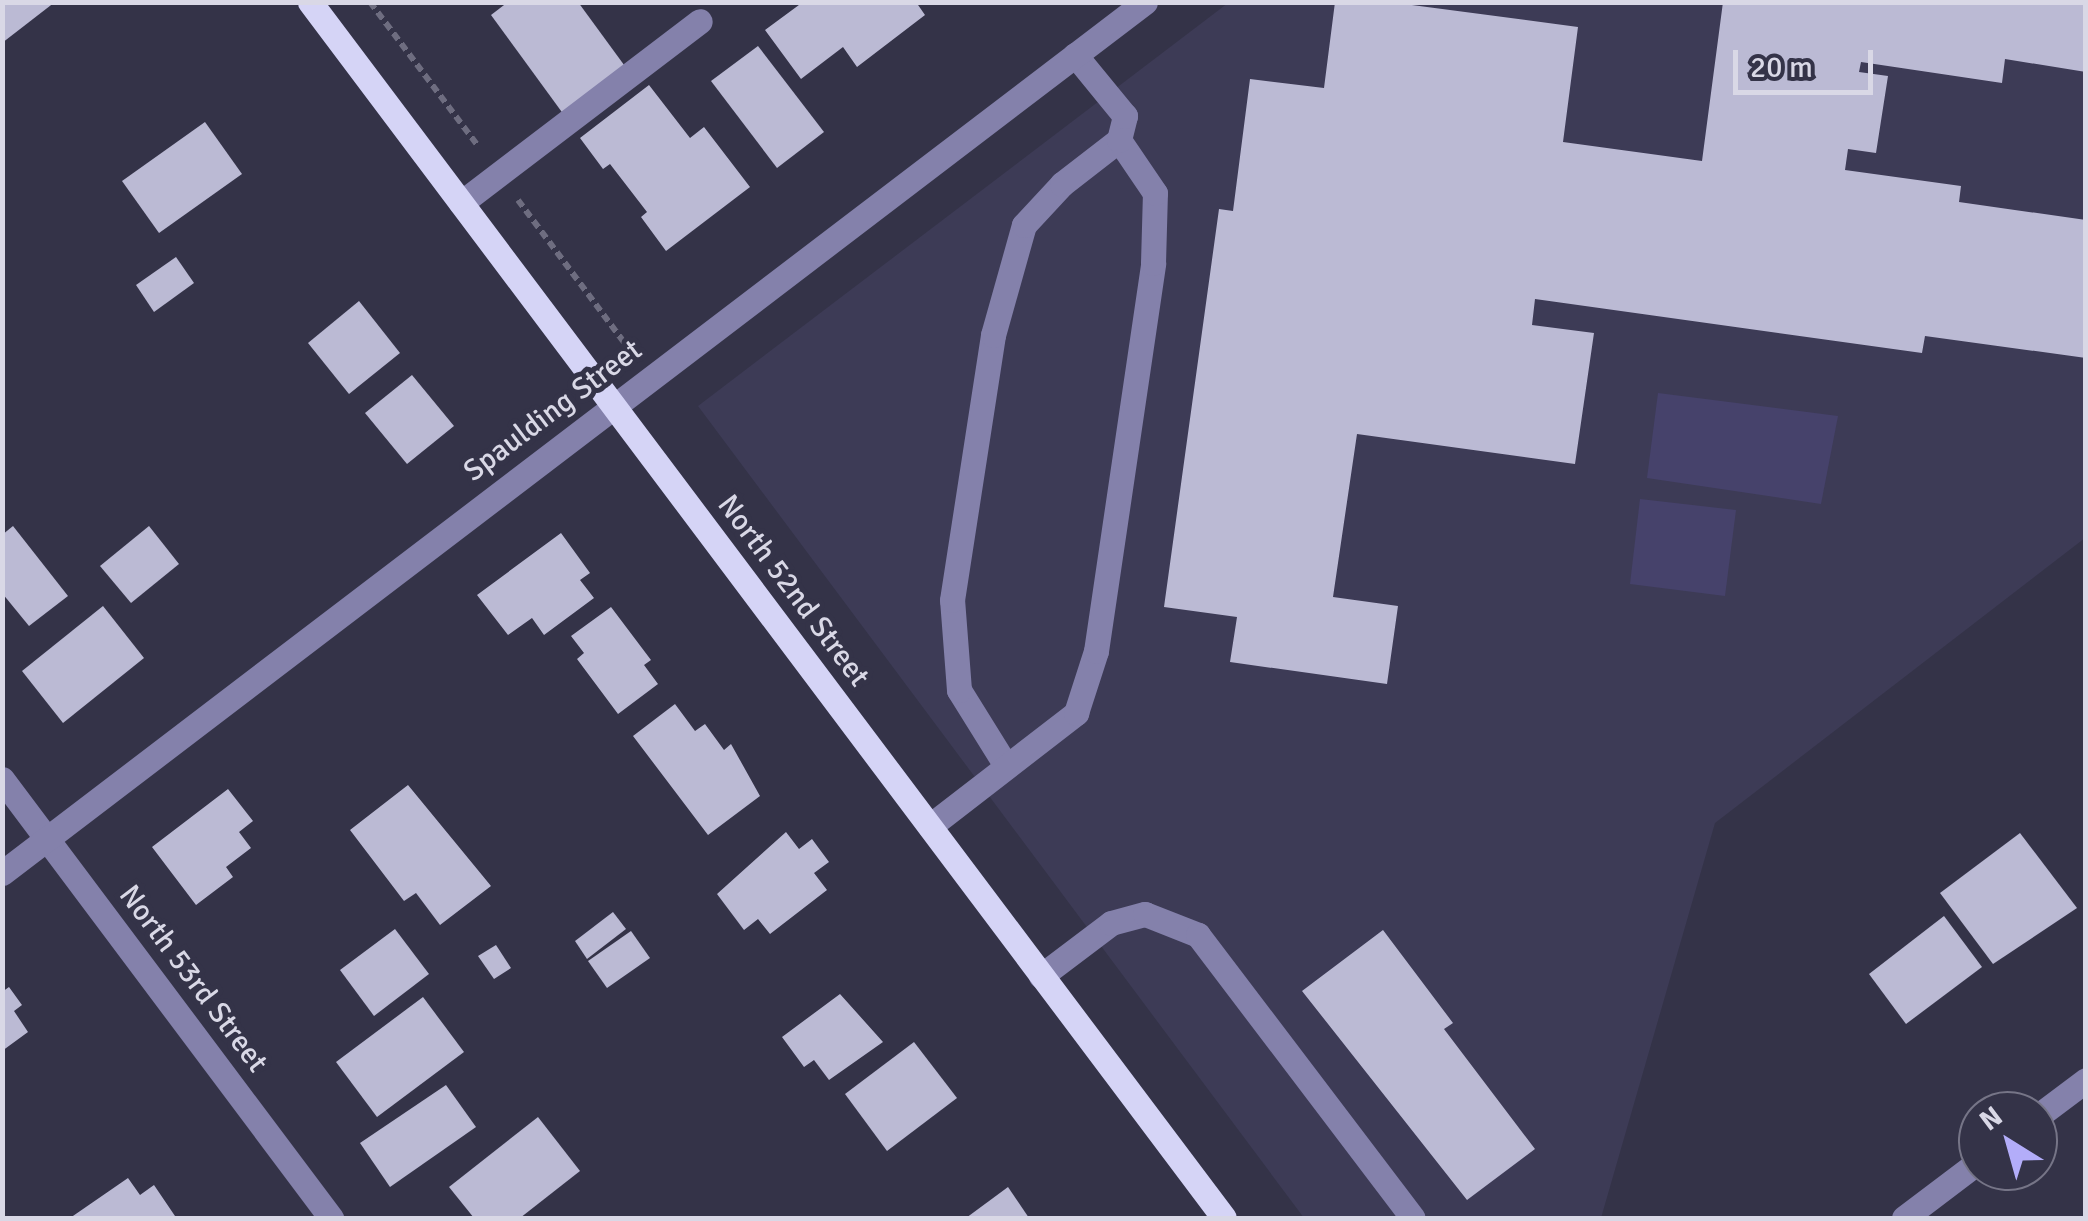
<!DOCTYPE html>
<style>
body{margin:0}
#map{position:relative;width:2088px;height:1221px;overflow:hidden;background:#343348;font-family:Signika,sans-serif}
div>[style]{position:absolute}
.built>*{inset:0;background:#3d3b56}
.green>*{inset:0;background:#46426b}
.building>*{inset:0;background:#bbbad4}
.path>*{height:6px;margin-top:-3px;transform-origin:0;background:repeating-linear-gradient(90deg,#6e6d80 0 8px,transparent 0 13px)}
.minor>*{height:25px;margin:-12.5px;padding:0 12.5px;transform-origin:12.5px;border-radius:12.5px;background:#8481ab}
.major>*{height:25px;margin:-12.5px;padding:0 12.5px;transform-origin:12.5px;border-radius:12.5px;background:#d5d4f6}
span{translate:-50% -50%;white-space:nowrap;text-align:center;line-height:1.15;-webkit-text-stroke:10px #343348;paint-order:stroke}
.street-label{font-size:30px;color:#d9d8e6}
.frame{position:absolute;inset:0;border:5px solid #d9d8e6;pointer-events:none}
.north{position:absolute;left:1958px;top:1091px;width:100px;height:100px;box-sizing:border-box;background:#343348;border:2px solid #767587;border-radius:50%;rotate:323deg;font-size:28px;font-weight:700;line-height:40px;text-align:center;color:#d9d8e6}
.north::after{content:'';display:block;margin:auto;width:35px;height:45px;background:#b3adf9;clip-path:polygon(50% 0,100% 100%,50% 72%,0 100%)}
.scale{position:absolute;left:1733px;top:50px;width:140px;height:45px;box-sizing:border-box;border:5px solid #d9d8e6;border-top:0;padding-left:12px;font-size:30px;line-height:35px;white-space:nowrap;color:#d9d8e6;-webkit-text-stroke:8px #343348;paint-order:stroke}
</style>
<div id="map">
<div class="built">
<div style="clip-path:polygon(1228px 3px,2085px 3px,2085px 538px,1715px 823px,1601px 1218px,1304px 1218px,698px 406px)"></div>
</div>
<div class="green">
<div style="clip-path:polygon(1658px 393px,1838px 416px,1821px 504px,1647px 478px)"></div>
<div style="clip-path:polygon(1640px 499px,1736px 510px,1725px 596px,1630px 584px)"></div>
</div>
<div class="building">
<div style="clip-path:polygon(2px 2px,55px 2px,2px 43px)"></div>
<div style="clip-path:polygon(508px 2px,578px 2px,627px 69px,564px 115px,491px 15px)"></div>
<div style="clip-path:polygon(803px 2px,916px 2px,925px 15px,857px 67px,843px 47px,801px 79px,765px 30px)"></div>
<div style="clip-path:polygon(1335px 2px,1389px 2px,1578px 27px,1563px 142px,1702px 161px,1723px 2px,2086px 2px,2086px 72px,2005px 59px,2002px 83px,1861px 62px,1859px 72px,1888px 76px,1876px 153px,1848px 149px,1845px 170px,1961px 186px,1959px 202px,2086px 220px,2086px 358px,1925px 336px,1922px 353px,1535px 299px,1532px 325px,1594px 333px,1575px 464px,1357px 434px,1333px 597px,1398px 606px,1387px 684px,1230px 662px,1237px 617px,1164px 607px,1219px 209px,1233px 211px,1250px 79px,1324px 88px)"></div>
<div style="clip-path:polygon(758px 46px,824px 132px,777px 168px,711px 81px)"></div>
<div style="clip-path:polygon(649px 85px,690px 138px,704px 127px,750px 187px,666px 251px,641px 217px,647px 212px,610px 164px,603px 169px,580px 138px)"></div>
<div style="clip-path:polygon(205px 122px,242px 174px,159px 233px,122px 181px)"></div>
<div style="clip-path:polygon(176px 257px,194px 283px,154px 312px,136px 285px)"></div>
<div style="clip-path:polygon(359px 301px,400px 353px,349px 394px,308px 343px)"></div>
<div style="clip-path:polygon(412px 375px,454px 426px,407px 464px,365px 413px)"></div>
<div style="clip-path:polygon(13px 526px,68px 596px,29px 626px,2px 593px,2px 535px)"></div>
<div style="clip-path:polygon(149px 526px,179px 564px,131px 603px,100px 566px)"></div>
<div style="clip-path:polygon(561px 533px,590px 573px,580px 580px,594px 598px,544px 635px,532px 618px,508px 635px,477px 595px)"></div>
<div style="clip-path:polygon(103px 606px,144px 658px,63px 723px,22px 671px)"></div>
<div style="clip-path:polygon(611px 607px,651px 660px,644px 665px,658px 684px,618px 714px,577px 659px,584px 653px,571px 636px)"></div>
<div style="clip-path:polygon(675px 704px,695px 731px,705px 724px,724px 750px,731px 744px,760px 796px,708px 835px,633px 736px)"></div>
<div style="clip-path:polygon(408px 785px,491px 886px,440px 925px,416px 893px,404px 901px,350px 830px)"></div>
<div style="clip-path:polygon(228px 789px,253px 821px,239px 832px,251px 848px,226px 867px,233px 877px,196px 905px,152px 847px)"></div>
<div style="clip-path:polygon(786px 832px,799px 849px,812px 839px,829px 862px,814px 873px,827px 890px,770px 934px,758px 919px,744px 930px,717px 894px)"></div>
<div style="clip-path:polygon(2020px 833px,2077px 908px,1993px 964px,1940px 893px)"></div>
<div style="clip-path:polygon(613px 912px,626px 929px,587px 959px,575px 941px)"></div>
<div style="clip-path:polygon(1944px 916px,1982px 967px,1906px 1024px,1869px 974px)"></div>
<div style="clip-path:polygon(395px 929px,429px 974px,374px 1016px,340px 970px)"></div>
<div style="clip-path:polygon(1383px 930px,1453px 1023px,1444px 1029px,1535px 1149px,1467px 1200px,1302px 991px)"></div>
<div style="clip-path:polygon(631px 931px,650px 958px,607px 988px,588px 961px)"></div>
<div style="clip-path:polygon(496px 945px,511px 968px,494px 979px,478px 956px)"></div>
<div style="clip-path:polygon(9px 987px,22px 1005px,14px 1011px,28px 1032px,2px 1051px,2px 992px)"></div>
<div style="clip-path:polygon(840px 994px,883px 1042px,829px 1080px,814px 1060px,804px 1067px,782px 1037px)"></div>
<div style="clip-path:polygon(423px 997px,464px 1052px,377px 1117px,336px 1062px)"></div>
<div style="clip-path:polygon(914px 1042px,957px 1098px,887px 1151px,845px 1094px)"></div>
<div style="clip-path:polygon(446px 1085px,476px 1127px,390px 1187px,360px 1143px)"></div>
<div style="clip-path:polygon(538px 1117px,580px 1171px,520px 1218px,474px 1218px,449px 1187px)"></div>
<div style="clip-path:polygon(128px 1178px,140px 1195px,154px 1185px,175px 1216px,70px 1218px)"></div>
<div style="clip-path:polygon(1008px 1187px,1029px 1218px,966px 1218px)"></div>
</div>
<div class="path">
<div style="left:370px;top:2px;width:180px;rotate:53.1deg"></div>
<div style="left:518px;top:200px;width:187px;rotate:53.3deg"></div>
</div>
<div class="minor">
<div style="left:461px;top:203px;width:300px;rotate:-37.3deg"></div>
<div style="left:1005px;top:764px;width:87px;rotate:-121.9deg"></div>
<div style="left:959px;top:690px;width:90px;rotate:-94.4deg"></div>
<div style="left:952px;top:600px;width:268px;rotate:-81.2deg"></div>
<div style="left:993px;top:335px;width:114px;rotate:-74.3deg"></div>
<div style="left:1024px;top:225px;width:56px;rotate:-47.2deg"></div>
<div style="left:1062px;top:184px;width:72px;rotate:-37.7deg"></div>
<div style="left:2px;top:779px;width:549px;rotate:53.15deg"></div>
<div style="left:930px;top:826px;width:185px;rotate:-37.7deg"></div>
<div style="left:1076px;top:713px;width:65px;rotate:-72.1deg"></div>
<div style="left:1096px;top:651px;width:392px;rotate:-81.6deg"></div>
<div style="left:1153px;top:263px;width:70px;rotate:-88.4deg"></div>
<div style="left:1155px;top:193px;width:64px;rotate:-124.2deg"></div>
<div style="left:1119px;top:140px;width:25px;rotate:-76deg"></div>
<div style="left:1125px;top:116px;width:79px;rotate:-129.3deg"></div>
<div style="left:2px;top:873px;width:1437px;rotate:-37.31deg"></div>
<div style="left:1041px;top:976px;width:88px;rotate:-37.1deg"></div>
<div style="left:1111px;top:923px;width:35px;rotate:-15deg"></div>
<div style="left:1145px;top:914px;width:57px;rotate:21.6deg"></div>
<div style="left:1198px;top:935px;width:355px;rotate:52.8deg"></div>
<div style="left:2038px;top:1116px;width:60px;rotate:-36.9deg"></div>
<div style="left:1904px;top:1218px;width:93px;rotate:-37.1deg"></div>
</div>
<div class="major">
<div style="left:310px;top:2px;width:1521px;rotate:53.07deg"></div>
</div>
<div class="street-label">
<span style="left:553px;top:411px;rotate:-37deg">Spaulding Street</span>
<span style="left:793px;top:591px;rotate:53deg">North 52nd Street</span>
<span style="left:193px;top:979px;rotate:53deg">North 53rd Street</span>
</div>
<div class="frame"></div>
<div class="north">N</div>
<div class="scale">20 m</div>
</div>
